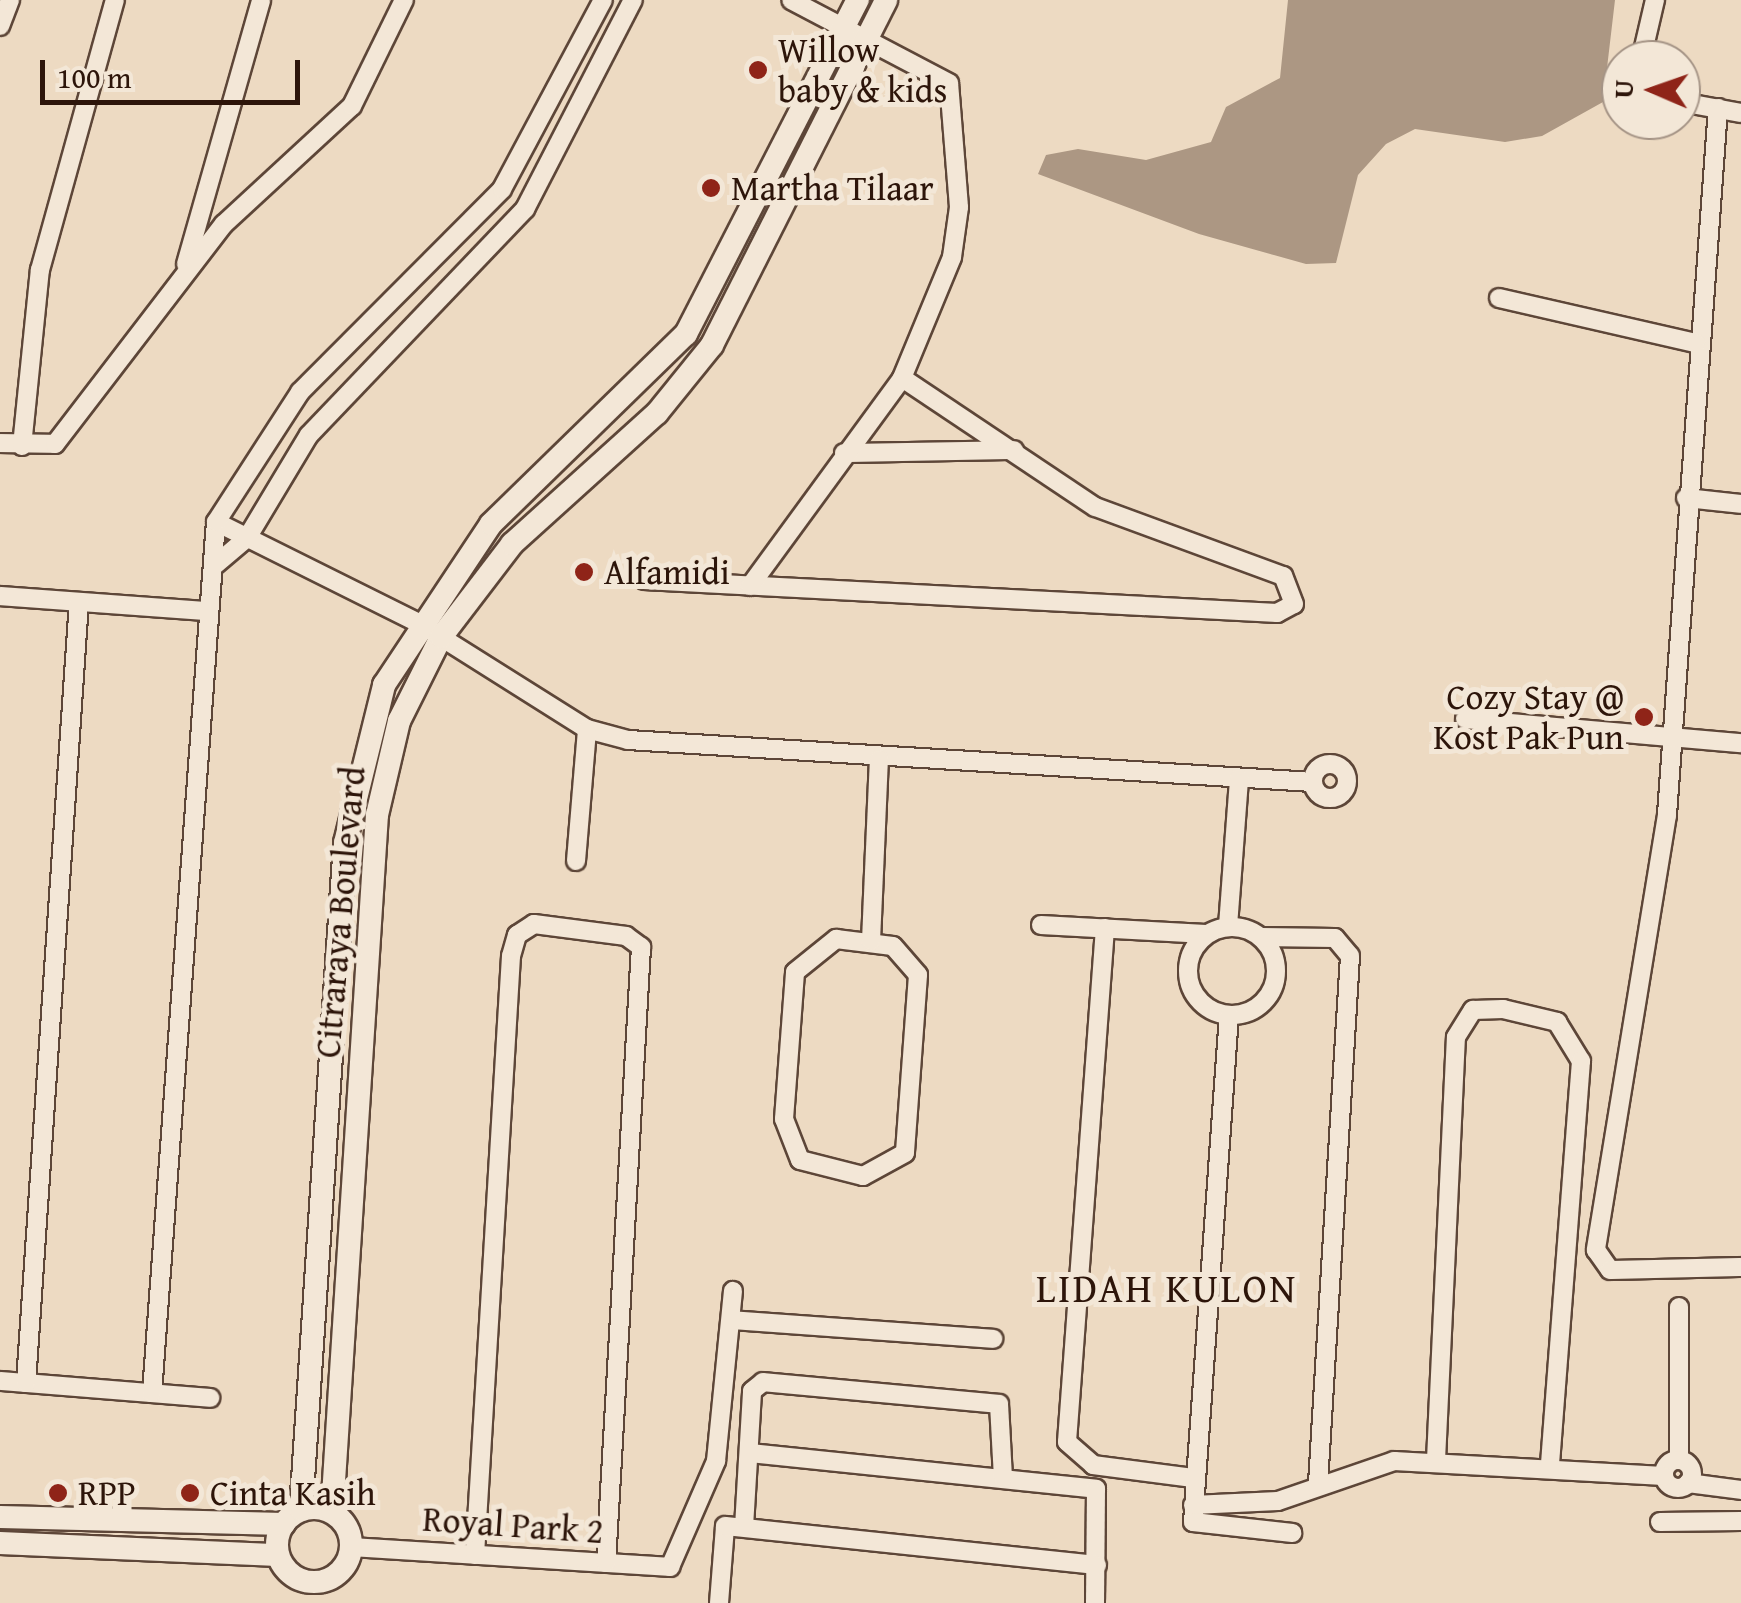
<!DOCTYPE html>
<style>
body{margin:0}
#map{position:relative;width:1741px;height:1603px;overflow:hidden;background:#eddac2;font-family:"Gentium Book Plus",serif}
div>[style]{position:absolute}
.water>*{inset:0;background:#ac9783}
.roads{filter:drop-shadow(2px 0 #5d4638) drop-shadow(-2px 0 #5d4638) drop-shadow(0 2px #5d4638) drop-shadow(0 -2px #5d4638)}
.street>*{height:18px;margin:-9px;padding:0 9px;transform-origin:9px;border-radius:9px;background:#f3e7d7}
.street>.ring{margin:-9px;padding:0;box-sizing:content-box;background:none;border:18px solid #f3e7d7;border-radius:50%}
.secondary>*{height:22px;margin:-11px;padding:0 11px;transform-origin:11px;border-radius:11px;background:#f3e7d7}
.secondary>.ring{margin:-11px;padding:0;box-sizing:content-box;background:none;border:22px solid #f3e7d7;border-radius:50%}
.dots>*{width:28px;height:28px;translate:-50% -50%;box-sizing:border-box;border:5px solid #f3e7d7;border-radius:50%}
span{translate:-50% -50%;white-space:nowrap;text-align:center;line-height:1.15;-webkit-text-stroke:10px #f3e7d7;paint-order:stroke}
.poi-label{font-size:35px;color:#2d150a}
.left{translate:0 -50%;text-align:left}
.right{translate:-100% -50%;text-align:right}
.street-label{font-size:35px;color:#2d150a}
.quarter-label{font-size:40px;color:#2d150a;letter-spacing:2.5px}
.north{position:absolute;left:1601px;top:40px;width:100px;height:100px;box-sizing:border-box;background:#f3e7d7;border:2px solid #a49385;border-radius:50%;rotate:272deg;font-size:28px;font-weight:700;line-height:40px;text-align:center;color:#2d150a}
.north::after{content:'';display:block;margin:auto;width:35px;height:45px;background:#8f2418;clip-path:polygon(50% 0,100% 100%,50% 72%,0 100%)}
.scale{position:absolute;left:40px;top:60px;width:260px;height:45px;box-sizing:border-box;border:5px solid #2d150a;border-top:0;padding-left:12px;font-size:30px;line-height:35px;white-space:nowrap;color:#2d150a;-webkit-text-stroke:8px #f3e7d7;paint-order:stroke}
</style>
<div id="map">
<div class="water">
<div style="clip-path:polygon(1288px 0,1615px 0,1603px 102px,1542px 136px,1505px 142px,1415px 129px,1386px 144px,1358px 175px,1336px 263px,1306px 264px,1199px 234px,1038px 174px,1046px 155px,1078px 149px,1146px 160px,1211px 142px,1226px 107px,1280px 78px)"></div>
</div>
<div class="roads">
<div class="street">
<div style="left:0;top:26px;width:28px;rotate:-69deg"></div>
<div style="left:1641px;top:60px;width:62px;rotate:-76.9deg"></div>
<div style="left:1681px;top:102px;width:61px;rotate:10.4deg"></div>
<div style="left:1718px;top:108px;width:709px;rotate:94.13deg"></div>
<div style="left:1667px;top:815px;width:441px;rotate:99.3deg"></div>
<div style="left:1596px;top:1250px;width:24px;rotate:55deg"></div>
<div style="left:1610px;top:1270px;width:131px;rotate:-1.3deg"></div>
<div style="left:186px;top:264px;width:274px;rotate:-74.1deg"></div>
<div style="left:1499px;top:298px;width:202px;rotate:12.9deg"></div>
<div style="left:0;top:443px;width:55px;rotate:1deg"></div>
<div style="left:55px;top:444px;width:277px;rotate:-52.5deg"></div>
<div style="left:224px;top:224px;width:174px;rotate:-42.7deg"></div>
<div style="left:352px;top:106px;width:118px;rotate:-63.9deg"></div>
<div style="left:22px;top:446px;width:177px;rotate:-84.2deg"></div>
<div style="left:40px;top:270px;width:280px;rotate:-74.5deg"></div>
<div style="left:844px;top:453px;width:170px;rotate:-1deg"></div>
<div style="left:1686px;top:498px;width:55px;rotate:6.2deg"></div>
<div style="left:216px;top:522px;width:225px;rotate:26.5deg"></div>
<div style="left:417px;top:622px;width:201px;rotate:32.2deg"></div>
<div style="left:587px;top:729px;width:42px;rotate:15deg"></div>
<div style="left:628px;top:740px;width:686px;rotate:3.51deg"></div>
<div style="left:214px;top:566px;width:43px;rotate:-40.3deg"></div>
<div style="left:247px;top:538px;width:120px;rotate:-59deg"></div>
<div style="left:309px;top:435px;width:313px;rotate:-46.3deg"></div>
<div style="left:525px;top:209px;width:235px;rotate:-62.7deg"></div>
<div style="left:644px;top:580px;width:634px;rotate:2.98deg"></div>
<div style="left:1277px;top:613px;width:19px;rotate:-28deg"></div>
<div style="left:1294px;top:604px;width:30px;rotate:-111deg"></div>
<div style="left:1283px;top:576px;width:200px;rotate:-159.8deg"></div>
<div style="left:1095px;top:507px;width:232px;rotate:-146.2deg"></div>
<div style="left:750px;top:586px;width:258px;rotate:-53.8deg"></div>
<div style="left:902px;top:378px;width:131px;rotate:-67.5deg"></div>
<div style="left:952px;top:257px;width:50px;rotate:-82deg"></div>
<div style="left:959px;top:207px;width:124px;rotate:-94.6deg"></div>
<div style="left:949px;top:83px;width:178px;rotate:-152.3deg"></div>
<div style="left:0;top:596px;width:207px;rotate:4.2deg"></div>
<div style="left:1465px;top:719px;width:277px;rotate:5deg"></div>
<div class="ring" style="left:1313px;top:764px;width:16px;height:16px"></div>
<div style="left:576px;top:861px;width:132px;rotate:-85.2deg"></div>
<div style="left:1041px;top:925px;width:165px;rotate:3.1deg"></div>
<div style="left:1228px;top:926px;width:148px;rotate:-85.7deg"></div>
<div class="ring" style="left:1188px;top:927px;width:70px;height:70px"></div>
<div style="left:1105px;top:928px;width:515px;rotate:94.23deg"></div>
<div style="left:1067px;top:1442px;width:35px;rotate:41deg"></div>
<div style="left:1093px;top:1465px;width:101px;rotate:7.4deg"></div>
<div style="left:1261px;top:937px;width:74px;rotate:0.8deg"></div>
<div style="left:1335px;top:938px;width:23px;rotate:50deg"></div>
<div style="left:1350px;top:956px;width:528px;rotate:93.47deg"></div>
<div style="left:836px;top:939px;width:57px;rotate:7deg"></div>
<div style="left:893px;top:946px;width:38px;rotate:49deg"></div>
<div style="left:918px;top:975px;width:178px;rotate:94.2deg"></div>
<div style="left:905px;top:1153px;width:48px;rotate:151.3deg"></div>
<div style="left:863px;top:1176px;width:65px;rotate:-165.7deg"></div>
<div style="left:800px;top:1160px;width:44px;rotate:-111.3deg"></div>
<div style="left:784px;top:1119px;width:147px;rotate:-85.7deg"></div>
<div style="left:795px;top:972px;width:53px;rotate:-38.8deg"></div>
<div style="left:871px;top:941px;width:182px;rotate:-87.5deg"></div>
<div style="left:1229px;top:1015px;width:508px;rotate:94.06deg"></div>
<div style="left:1193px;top:1522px;width:100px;rotate:6.3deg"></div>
<div style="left:1679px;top:1307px;width:153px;rotate:90deg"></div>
<div style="left:731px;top:1320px;width:263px;rotate:4.1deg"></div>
<div style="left:0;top:1381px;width:211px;rotate:4.6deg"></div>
<div style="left:26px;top:1383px;width:783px;rotate:-86.12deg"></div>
<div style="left:152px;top:1393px;width:873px;rotate:-85.8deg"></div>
<div style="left:216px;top:522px;width:155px;rotate:-57.1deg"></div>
<div style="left:300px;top:392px;width:286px;rotate:-45.1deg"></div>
<div style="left:502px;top:189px;width:214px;rotate:-61.9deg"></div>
<div style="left:750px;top:1453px;width:348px;rotate:5.9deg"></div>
<div style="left:1096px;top:1489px;width:114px;rotate:90.5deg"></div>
<div style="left:1436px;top:1460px;width:423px;rotate:-87.3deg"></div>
<div style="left:1456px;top:1037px;width:32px;rotate:-58deg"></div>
<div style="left:1473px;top:1010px;width:30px;rotate:-2deg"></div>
<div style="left:1503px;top:1009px;width:56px;rotate:13.5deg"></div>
<div style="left:1557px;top:1022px;width:46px;rotate:58.4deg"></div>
<div style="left:1581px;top:1061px;width:407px;rotate:94.4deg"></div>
<div class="ring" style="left:1664px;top:1460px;width:10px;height:10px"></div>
<div style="left:1688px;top:1483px;width:53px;rotate:7.5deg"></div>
<div style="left:1193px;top:1505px;width:85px;rotate:-2.7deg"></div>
<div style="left:1278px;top:1501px;width:123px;rotate:-19deg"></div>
<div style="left:1394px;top:1461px;width:270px;rotate:3.2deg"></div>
<div style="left:1660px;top:1522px;width:81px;rotate:-0.7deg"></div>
<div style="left:744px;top:1527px;width:136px;rotate:-86.6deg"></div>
<div style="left:752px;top:1391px;width:14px;rotate:-39deg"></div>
<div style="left:763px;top:1382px;width:237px;rotate:5.3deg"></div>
<div style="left:999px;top:1404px;width:74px;rotate:86.9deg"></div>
<div style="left:352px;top:1547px;width:319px;rotate:3.6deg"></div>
<div style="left:670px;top:1567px;width:116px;rotate:-66.5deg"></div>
<div style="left:716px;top:1461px;width:171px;rotate:-84.3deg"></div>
<div style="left:475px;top:1555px;width:600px;rotate:-86.56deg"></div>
<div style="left:511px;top:956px;width:22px;rotate:-74deg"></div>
<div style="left:517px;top:935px;width:20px;rotate:-33deg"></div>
<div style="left:534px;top:924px;width:93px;rotate:7.4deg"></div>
<div style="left:626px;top:936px;width:19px;rotate:36deg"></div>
<div style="left:641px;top:947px;width:617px;rotate:93.25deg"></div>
<div style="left:719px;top:1603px;width:77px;rotate:-85.5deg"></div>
<div style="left:725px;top:1526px;width:374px;rotate:6deg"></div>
</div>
<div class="secondary">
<div class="ring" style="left:277px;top:1508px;width:52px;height:52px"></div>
<div style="left:301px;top:1510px;width:668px;rotate:-86.23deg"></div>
<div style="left:345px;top:843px;width:163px;rotate:-76.1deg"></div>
<div style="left:384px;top:685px;width:193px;rotate:-56.4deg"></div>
<div style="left:491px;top:524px;width:272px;rotate:-44.3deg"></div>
<div style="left:686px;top:334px;width:376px;rotate:-62.8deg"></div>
<div style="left:332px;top:1512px;width:698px;rotate:-86.31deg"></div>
<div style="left:377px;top:815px;width:97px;rotate:-76.8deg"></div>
<div style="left:399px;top:721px;width:94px;rotate:-63.4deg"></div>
<div style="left:441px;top:637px;width:117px;rotate:-52.6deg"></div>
<div style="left:512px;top:544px;width:195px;rotate:-42.1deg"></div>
<div style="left:657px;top:413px;width:87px;rotate:-51deg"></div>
<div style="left:712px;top:345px;width:386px;rotate:-63.2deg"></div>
<div style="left:0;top:1517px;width:284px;rotate:1.4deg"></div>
<div style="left:0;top:1543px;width:278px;rotate:2.5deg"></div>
</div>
</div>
<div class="dots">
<div style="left:758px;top:70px;background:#8f2418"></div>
<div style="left:711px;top:188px;background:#8f2418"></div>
<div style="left:584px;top:572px;background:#8f2418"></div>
<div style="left:1644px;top:717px;background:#8f2418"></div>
<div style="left:58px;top:1493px;background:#8f2418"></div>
<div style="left:190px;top:1493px;background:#8f2418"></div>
</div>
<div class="poi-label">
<span class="left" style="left:778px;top:70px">Willow<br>baby &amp; kids</span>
<span class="left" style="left:731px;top:188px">Martha Tilaar</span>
<span class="left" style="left:604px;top:572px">Alfamidi</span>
<span class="right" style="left:1624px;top:717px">Cozy Stay @<br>Kost Pak Pun</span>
<span class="left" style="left:78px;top:1493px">RPP</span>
<span class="left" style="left:210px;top:1493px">Cinta Kasih</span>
</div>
<div class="street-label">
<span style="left:340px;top:912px;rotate:-85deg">Citraraya Boulevard</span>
<span style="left:513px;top:1525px;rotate:4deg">Royal Park 2</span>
</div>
<div class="quarter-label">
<span style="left:1167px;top:1288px">LIDAH KULON</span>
</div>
<div class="north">U</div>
<div class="scale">100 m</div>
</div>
